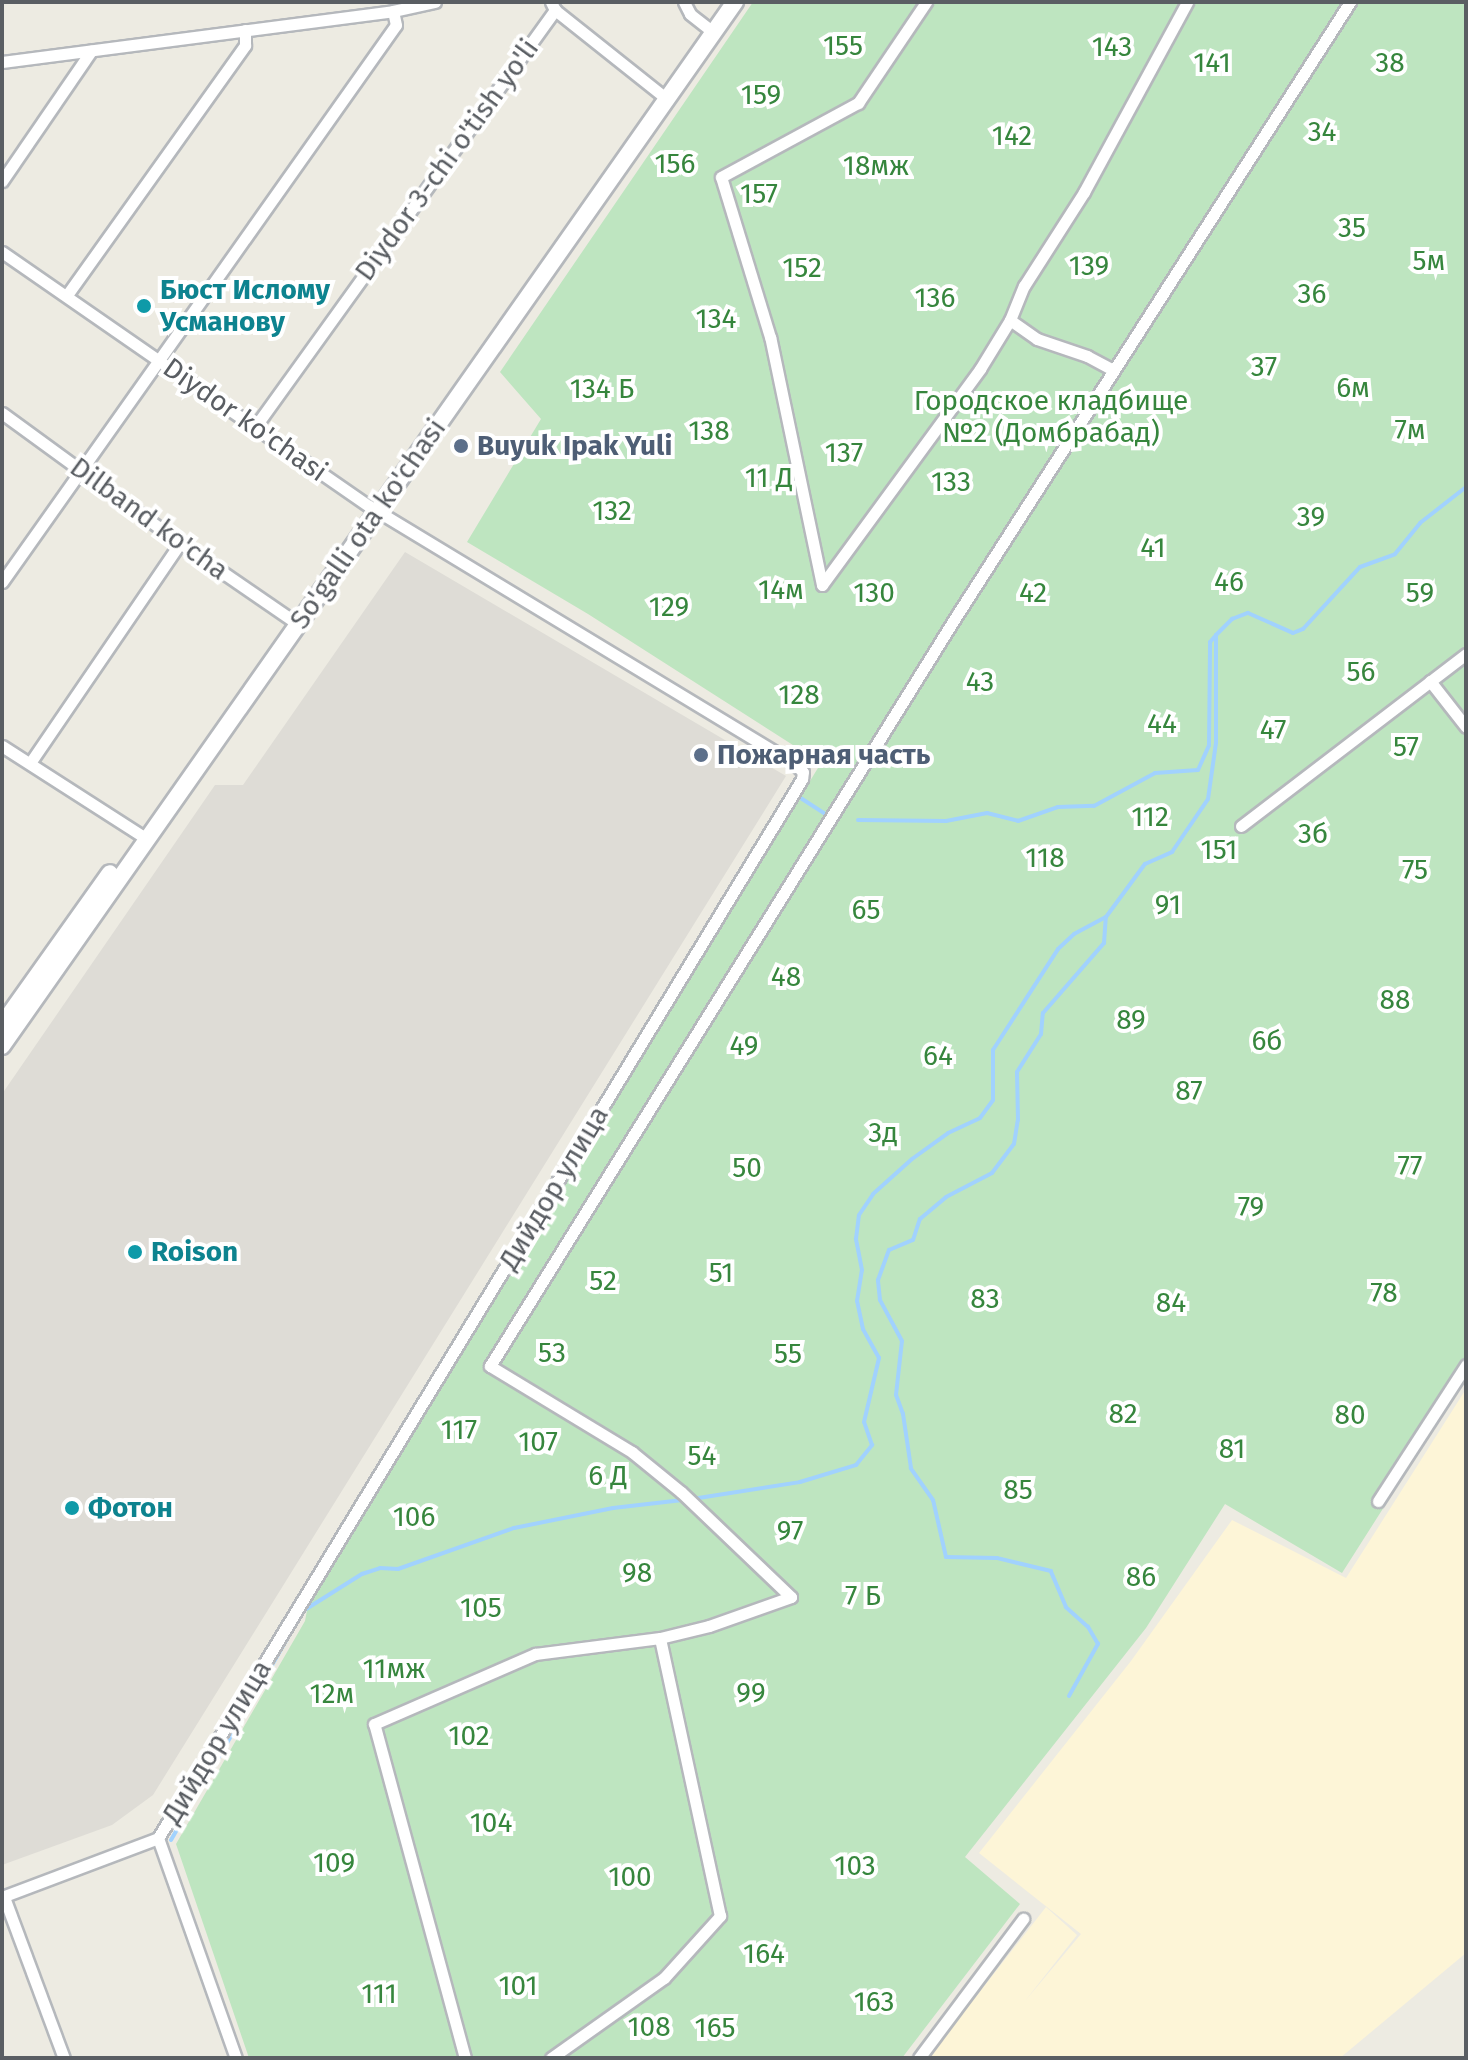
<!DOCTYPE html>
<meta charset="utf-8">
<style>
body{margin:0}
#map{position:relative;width:1468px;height:2060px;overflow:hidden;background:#edebe2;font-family:"Fira Sans",sans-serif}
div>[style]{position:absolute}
.commercial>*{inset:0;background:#fdf5d7}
.industrial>*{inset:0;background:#dedcd6}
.green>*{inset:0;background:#bee5c0}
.stream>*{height:4px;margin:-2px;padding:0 2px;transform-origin:2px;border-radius:2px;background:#a1d2fe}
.roads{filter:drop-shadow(2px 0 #b5b8bc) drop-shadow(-2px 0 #b5b8bc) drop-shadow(0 2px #b5b8bc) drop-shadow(0 -2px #b5b8bc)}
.minor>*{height:11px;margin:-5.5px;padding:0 5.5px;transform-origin:5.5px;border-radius:5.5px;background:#fff}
.secondary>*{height:16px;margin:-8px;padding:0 8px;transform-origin:8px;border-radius:8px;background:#fff}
.dots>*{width:22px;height:22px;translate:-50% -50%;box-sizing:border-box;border:4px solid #fff;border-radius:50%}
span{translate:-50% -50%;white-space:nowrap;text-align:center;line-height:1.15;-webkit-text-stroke:8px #fff;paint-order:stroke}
.park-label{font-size:28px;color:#36863d}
.street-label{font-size:28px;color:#5a5e63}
.culture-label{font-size:28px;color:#0d838f;font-weight:700}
.left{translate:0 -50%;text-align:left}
.service-label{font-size:28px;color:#4e5e75;font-weight:700}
.frame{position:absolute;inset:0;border:4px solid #5a5e63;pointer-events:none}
</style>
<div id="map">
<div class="commercial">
<div style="clip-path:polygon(1466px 1389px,1466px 1953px,1340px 2058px,928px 2058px,1046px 1907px,1077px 1935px,1025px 2001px,1081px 1934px,979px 1853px,1131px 1661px,1232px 1520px,1346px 1578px)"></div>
</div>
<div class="industrial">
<div style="clip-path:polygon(405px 552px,786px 776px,153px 1795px,112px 1825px,2px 1865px,2px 1094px,215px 785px,243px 785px)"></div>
</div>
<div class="green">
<div style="clip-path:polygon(753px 2px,1466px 2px,1466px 1378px,1342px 1573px,1225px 1504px,1146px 1628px,965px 1857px,1020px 1904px,902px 2058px,249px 2058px,176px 1844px,305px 1621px,309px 1600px,821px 763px,588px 614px,467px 542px,541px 419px,500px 372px)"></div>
</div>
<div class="stream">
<div style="left:796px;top:795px;width:38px;rotate:33deg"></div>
<div style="left:858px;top:820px;width:88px;rotate:0.7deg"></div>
<div style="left:946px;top:821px;width:42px;rotate:-11deg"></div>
<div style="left:987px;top:813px;width:32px;rotate:14deg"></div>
<div style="left:1018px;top:821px;width:42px;rotate:-19.3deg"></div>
<div style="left:1058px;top:807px;width:36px;rotate:-2deg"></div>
<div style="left:1094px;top:806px;width:69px;rotate:-28.4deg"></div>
<div style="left:1155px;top:773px;width:43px;rotate:-4deg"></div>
<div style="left:1198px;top:770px;width:27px;rotate:-66deg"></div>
<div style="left:1209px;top:745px;width:103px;rotate:-89.4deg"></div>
<div style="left:1210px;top:642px;width:9px;rotate:-49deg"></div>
<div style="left:1216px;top:635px;width:23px;rotate:-45deg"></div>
<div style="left:1232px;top:619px;width:17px;rotate:-21deg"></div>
<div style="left:1248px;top:613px;width:49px;rotate:24deg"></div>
<div style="left:1293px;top:633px;width:11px;rotate:-22deg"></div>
<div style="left:1303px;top:629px;width:84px;rotate:-47.4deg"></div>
<div style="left:1360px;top:567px;width:37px;rotate:-20deg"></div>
<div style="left:1395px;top:554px;width:40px;rotate:-51deg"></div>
<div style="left:1420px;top:523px;width:58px;rotate:-38deg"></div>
<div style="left:692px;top:1499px;width:109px;rotate:-8.9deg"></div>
<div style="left:800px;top:1482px;width:59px;rotate:-16.9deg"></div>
<div style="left:856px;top:1465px;width:26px;rotate:-51deg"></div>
<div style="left:872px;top:1445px;width:24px;rotate:-109deg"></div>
<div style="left:864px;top:1422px;width:66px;rotate:-76.8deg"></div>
<div style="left:879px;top:1358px;width:33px;rotate:-119deg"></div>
<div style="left:863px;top:1329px;width:29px;rotate:-102deg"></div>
<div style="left:857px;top:1301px;width:31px;rotate:-81deg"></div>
<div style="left:862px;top:1270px;width:32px;rotate:-101deg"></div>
<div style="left:856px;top:1239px;width:24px;rotate:-83deg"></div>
<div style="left:859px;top:1215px;width:25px;rotate:-56deg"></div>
<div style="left:873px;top:1194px;width:52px;rotate:-41.9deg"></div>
<div style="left:912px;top:1159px;width:44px;rotate:-35.8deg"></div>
<div style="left:948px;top:1133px;width:35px;rotate:-25deg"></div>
<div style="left:980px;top:1118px;width:22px;rotate:-54deg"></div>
<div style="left:993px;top:1100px;width:50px;rotate:-90deg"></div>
<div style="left:993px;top:1050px;width:120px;rotate:-57.2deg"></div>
<div style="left:1058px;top:949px;width:22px;rotate:-43deg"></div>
<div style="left:1074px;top:934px;width:36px;rotate:-28deg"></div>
<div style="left:1106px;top:917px;width:66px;rotate:-53.7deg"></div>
<div style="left:1145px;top:864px;width:30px;rotate:-24deg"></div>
<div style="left:1172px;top:852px;width:64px;rotate:-55.8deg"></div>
<div style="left:1208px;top:799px;width:57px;rotate:-81.9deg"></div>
<div style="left:1216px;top:743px;width:108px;rotate:-90deg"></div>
<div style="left:1069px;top:1696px;width:60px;rotate:-60.9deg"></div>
<div style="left:1098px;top:1644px;width:20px;rotate:-120deg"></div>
<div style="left:1088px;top:1627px;width:30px;rotate:-138deg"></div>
<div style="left:1066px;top:1607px;width:39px;rotate:-113deg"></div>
<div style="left:1051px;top:1571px;width:56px;rotate:-166.5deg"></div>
<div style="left:997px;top:1558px;width:51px;rotate:-178.9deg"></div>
<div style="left:946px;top:1557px;width:58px;rotate:-102.8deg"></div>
<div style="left:933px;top:1500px;width:39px;rotate:-125deg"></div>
<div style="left:911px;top:1468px;width:55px;rotate:-98.4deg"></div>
<div style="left:903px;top:1414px;width:20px;rotate:-110deg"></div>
<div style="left:896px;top:1395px;width:54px;rotate:-83.7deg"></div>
<div style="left:902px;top:1341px;width:47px;rotate:-118.2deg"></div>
<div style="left:880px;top:1300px;width:20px;rotate:-96deg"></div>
<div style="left:878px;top:1280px;width:32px;rotate:-70deg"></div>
<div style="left:889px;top:1250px;width:26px;rotate:-23deg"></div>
<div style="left:913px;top:1240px;width:22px;rotate:-72deg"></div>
<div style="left:920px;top:1219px;width:34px;rotate:-40deg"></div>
<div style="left:946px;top:1197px;width:52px;rotate:-27.6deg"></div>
<div style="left:992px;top:1173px;width:36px;rotate:-53deg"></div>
<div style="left:1014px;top:1144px;width:24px;rotate:-81deg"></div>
<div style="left:1018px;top:1120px;width:48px;rotate:-91.2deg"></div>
<div style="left:1017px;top:1072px;width:45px;rotate:-57.7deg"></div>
<div style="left:1041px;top:1034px;width:21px;rotate:-85deg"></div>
<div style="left:1043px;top:1013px;width:93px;rotate:-48.9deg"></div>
<div style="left:1104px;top:943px;width:26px;rotate:-86deg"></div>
<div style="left:171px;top:1840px;width:264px;rotate:-60deg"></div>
<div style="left:303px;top:1611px;width:70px;rotate:-32.1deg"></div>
<div style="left:362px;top:1574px;width:19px;rotate:-18deg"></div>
<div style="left:380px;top:1568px;width:18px;rotate:3deg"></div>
<div style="left:398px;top:1569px;width:123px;rotate:-19.5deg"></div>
<div style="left:514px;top:1528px;width:101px;rotate:-11.4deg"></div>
<div style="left:613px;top:1508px;width:70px;rotate:-6.5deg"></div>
</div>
<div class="roads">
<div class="minor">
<div style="left:551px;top:2px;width:9px;rotate:63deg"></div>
<div style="left:555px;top:10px;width:143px;rotate:38.5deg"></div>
<div style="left:684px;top:2px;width:13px;rotate:63deg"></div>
<div style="left:690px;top:14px;width:29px;rotate:38deg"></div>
<div style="left:2px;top:62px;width:394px;rotate:-7.4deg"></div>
<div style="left:393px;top:11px;width:43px;rotate:-12.1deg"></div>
<div style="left:2px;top:181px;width:158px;rotate:-55.6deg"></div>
<div style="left:2px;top:252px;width:446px;rotate:34.7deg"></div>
<div style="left:369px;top:506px;width:498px;rotate:31.2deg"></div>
<div style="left:795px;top:764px;width:11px;rotate:45deg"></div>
<div style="left:803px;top:772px;width:7px;rotate:98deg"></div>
<div style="left:802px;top:779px;width:1239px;rotate:121.3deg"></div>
<div style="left:67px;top:295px;width:307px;rotate:-54.5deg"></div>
<div style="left:245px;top:45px;width:15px;rotate:-90deg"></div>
<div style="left:1010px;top:320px;width:33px;rotate:35deg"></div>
<div style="left:1037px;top:339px;width:53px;rotate:18.8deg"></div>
<div style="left:1087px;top:356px;width:30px;rotate:28deg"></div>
<div style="left:2px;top:413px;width:220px;rotate:36.1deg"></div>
<div style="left:180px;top:543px;width:143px;rotate:34.5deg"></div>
<div style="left:255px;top:427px;width:514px;rotate:-54.27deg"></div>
<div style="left:2px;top:582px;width:682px;rotate:-54.73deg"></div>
<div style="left:396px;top:25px;width:14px;rotate:-102deg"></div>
<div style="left:822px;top:585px;width:253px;rotate:-101.8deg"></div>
<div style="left:770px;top:337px;width:167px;rotate:-107deg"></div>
<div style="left:721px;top:177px;width:156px;rotate:-28.4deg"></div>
<div style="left:858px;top:103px;width:122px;rotate:-56deg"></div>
<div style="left:822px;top:585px;width:268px;rotate:-53.8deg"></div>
<div style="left:980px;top:369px;width:57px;rotate:-58.5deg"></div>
<div style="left:1010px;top:320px;width:37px;rotate:-68deg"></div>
<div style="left:1024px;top:286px;width:112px;rotate:-57.4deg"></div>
<div style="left:1084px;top:192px;width:216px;rotate:-61.5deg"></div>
<div style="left:1430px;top:681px;width:58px;rotate:52deg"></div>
<div style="left:2px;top:746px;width:172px;rotate:32.7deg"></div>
<div style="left:30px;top:763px;width:266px;rotate:-55.7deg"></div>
<div style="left:1241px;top:826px;width:283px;rotate:-37.4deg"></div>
<div style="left:1378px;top:1501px;width:162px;rotate:-57.1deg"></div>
<div style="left:158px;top:1838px;width:233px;rotate:70.5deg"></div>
<div style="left:2px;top:1897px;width:167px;rotate:-20.7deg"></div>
<div style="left:4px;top:1897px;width:172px;rotate:69.6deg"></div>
<div style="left:465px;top:2058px;width:346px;rotate:-105.2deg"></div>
<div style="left:374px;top:1724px;width:176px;rotate:-23.5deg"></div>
<div style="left:535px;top:1654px;width:126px;rotate:-7.3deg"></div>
<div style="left:660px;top:1638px;width:50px;rotate:-13.8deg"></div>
<div style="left:709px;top:1626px;width:87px;rotate:-19.5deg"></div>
<div style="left:791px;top:1597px;width:152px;rotate:-136.3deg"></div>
<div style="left:681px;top:1492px;width:63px;rotate:-140.8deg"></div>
<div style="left:632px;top:1452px;width:166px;rotate:-148.8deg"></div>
<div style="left:490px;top:1366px;width:884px;rotate:-58.13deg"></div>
<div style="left:957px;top:615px;width:728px;rotate:-57.34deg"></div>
<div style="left:551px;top:2058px;width:138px;rotate:-35.3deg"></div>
<div style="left:664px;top:1978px;width:84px;rotate:-47.9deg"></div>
<div style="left:720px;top:1916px;width:284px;rotate:-102.2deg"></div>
<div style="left:919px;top:2058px;width:174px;rotate:-53.2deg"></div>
</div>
<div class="secondary">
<div style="left:2px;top:1025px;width:186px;rotate:-54.6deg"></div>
<div style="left:2px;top:1046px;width:1276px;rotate:-54.93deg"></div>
</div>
</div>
<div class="dots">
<div style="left:144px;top:306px;background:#0f9aa8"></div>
<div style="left:461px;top:446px;background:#5c6f8a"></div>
<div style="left:701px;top:755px;background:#5c6f8a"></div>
<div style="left:135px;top:1252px;background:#0f9aa8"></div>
<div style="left:72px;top:1508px;background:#0f9aa8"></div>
</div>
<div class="park-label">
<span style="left:843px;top:46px">155</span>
<span style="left:1112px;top:47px">143</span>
<span style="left:1212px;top:63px">141</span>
<span style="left:1390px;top:63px">38</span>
<span style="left:761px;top:95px">159</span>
<span style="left:1322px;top:132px">34</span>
<span style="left:1012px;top:136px">142</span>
<span style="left:675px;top:164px">156</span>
<span style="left:876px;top:166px">18мж</span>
<span style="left:759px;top:194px">157</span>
<span style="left:1352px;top:228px">35</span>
<span style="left:1429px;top:261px">5м</span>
<span style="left:1089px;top:266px">139</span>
<span style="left:802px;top:268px">152</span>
<span style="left:1312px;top:294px">36</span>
<span style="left:935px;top:298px">136</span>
<span style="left:716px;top:319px">134</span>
<span style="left:1264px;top:367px">37</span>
<span style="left:1353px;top:388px">6м</span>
<span style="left:602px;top:389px">134 Б</span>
<span style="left:1051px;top:417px">Городское кладбище<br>№2 (Домбрабад)</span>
<span style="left:1410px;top:430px">7м</span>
<span style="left:709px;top:431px">138</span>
<span style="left:844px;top:453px">137</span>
<span style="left:769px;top:478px">11 Д</span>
<span style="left:951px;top:482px">133</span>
<span style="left:612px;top:511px">132</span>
<span style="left:1311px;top:517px">39</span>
<span style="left:1153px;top:548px">41</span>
<span style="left:1229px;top:582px">46</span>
<span style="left:781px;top:590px">14м</span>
<span style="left:874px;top:593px">130</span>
<span style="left:1033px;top:593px">42</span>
<span style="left:1420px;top:593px">59</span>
<span style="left:669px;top:607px">129</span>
<span style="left:1361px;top:672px">56</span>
<span style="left:980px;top:682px">43</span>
<span style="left:799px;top:695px">128</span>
<span style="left:1162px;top:724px">44</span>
<span style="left:1273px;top:730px">47</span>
<span style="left:1406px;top:747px">57</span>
<span style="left:1150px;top:817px">112</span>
<span style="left:1313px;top:834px">3б</span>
<span style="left:1219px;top:850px">151</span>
<span style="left:1045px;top:858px">118</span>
<span style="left:1415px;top:870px">75</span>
<span style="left:1168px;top:905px">91</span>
<span style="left:866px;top:910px">65</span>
<span style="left:786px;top:977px">48</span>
<span style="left:1395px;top:1000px">88</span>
<span style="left:1131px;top:1020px">89</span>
<span style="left:1267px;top:1041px">6б</span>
<span style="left:744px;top:1046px">49</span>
<span style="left:938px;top:1056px">64</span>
<span style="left:1189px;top:1091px">87</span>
<span style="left:883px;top:1133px">3д</span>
<span style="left:1410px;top:1166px">77</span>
<span style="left:747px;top:1168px">50</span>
<span style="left:1251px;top:1207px">79</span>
<span style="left:721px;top:1273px">51</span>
<span style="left:603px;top:1281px">52</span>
<span style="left:1384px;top:1293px">78</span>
<span style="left:985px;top:1299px">83</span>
<span style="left:1171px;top:1303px">84</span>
<span style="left:552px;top:1353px">53</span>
<span style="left:788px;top:1354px">55</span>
<span style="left:1123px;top:1414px">82</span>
<span style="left:1350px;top:1415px">80</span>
<span style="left:459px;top:1430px">117</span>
<span style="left:538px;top:1442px">107</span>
<span style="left:1232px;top:1449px">81</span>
<span style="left:702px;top:1456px">54</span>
<span style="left:608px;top:1476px">6 Д</span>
<span style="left:1018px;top:1490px">85</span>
<span style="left:414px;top:1517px">106</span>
<span style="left:790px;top:1531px">97</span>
<span style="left:637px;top:1573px">98</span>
<span style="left:1141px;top:1577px">86</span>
<span style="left:863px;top:1596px">7 Б</span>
<span style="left:481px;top:1608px">105</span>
<span style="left:394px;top:1669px">11мж</span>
<span style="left:751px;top:1693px">99</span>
<span style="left:332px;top:1694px">12м</span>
<span style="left:469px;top:1736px">102</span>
<span style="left:491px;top:1823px">104</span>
<span style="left:334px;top:1863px">109</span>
<span style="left:855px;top:1866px">103</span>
<span style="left:630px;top:1877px">100</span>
<span style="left:764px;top:1954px">164</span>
<span style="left:518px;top:1986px">101</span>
<span style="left:379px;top:1994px">111</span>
<span style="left:874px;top:2002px">163</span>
<span style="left:649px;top:2027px">108</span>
<span style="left:715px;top:2028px">165</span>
</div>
<div class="street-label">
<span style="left:447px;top:160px;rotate:-54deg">Diydor 3-chi o'tish yo'li</span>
<span style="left:245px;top:420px;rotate:35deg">Diydor ko'chasi</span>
<span style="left:149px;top:519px;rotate:36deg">Dilband ko'cha</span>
<span style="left:368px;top:524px;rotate:-55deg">So'galli ota ko'chasi</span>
<span style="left:554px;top:1188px;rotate:-59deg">Дийдор улица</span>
<span style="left:217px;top:1742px;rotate:-59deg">Дийдор улица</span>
</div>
<div class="culture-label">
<span class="left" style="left:160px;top:306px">Бюст Ислому<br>Усманову</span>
<span class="left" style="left:151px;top:1252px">Roison</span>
<span class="left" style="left:88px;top:1508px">Фотон</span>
</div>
<div class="service-label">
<span class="left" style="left:477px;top:446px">Buyuk Ipak Yuli</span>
<span class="left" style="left:717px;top:755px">Пожарная часть</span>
</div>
<div class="frame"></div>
</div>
